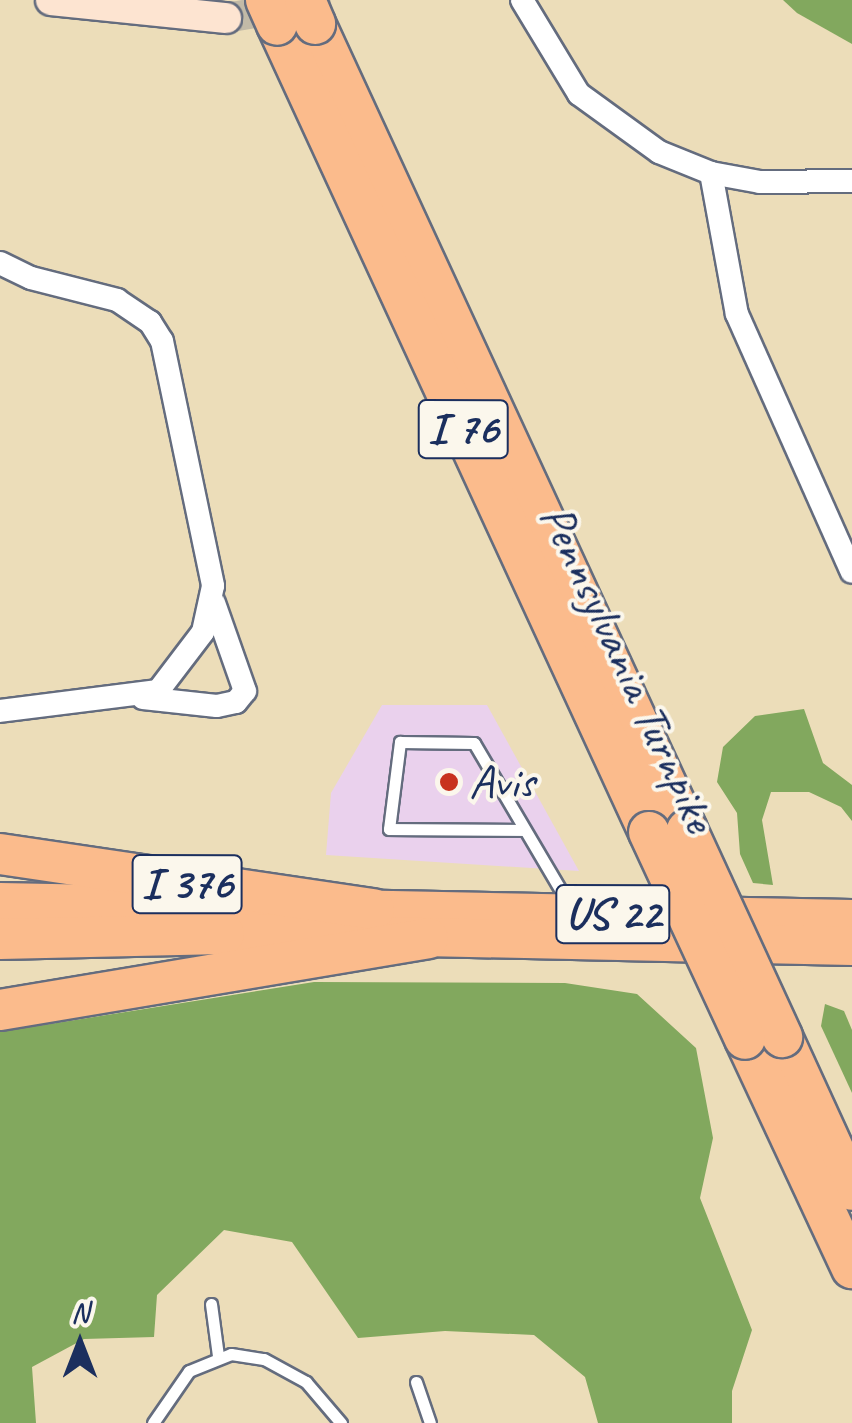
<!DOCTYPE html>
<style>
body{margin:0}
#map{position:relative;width:852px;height:1423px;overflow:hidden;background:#ecddb9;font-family:Caveat,sans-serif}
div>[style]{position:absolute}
.built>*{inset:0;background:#ead1ed}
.forest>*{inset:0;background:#82a85e}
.secondary-tunnel>*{height:30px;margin-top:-15px;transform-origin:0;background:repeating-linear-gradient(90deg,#c2baa7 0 30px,transparent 0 45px)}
.roads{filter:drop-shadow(2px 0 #646c7e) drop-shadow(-2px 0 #646c7e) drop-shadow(0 2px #646c7e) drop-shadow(0 -2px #646c7e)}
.service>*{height:11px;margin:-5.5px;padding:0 5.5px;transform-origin:5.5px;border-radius:5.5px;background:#fff}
.minor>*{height:22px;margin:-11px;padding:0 11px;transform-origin:11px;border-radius:11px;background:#fff}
.secondary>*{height:30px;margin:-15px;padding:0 15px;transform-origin:15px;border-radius:15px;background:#fde4d1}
.trunk>*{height:38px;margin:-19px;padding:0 19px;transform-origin:19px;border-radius:19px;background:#fbbb8c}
.motorway>*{height:40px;margin:-20px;padding:0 20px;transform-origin:20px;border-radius:20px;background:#fbbb8c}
.bridges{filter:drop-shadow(2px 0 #646c7e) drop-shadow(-2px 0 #646c7e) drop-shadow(0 2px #646c7e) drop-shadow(0 -2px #646c7e)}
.motorway-bridge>*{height:40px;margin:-20px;padding:0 20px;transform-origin:20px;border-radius:20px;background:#fbbb8c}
.dots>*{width:28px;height:28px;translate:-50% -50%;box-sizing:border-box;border:5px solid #fbf7ec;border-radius:50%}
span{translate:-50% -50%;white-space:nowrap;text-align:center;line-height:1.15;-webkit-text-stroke:8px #fbf7ec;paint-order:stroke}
.shield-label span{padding:2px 8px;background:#fbf7ec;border:2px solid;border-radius:8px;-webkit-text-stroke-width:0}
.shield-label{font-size:45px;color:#1b2f5e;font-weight:700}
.street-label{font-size:48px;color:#1b2f5e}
.poi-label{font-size:48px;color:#1b2f5e}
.left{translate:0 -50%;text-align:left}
.north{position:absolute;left:30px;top:1293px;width:100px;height:100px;-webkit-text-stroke:8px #fbf7ec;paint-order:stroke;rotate:0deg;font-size:28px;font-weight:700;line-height:40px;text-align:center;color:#1b2f5e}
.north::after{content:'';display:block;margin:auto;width:35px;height:45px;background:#1b2f5e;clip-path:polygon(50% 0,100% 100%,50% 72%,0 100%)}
</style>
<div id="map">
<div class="built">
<div style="clip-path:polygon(382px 705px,487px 705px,579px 871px,326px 855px,331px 793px)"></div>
</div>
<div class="forest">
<div style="clip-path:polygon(783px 0,852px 0,852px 44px,797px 13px)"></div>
<div style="clip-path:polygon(804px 709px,823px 763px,852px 785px,852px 821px,841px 807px,809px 792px,771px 792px,762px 820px,773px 885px,753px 883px,740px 854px,737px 813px,717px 782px,723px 747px,755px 716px)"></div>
<div style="clip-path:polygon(314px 982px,565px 983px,637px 994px,696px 1048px,713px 1138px,700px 1198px,752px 1330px,732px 1391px,732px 1423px,598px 1423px,585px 1377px,534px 1335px,445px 1331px,358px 1338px,292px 1242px,224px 1230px,157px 1295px,154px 1337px,84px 1339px,32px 1367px,36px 1423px,0 1423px,0 1032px)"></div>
<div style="clip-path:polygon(825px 1004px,844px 1011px,852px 1030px,852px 1093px,821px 1026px)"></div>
</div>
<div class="secondary-tunnel">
<div style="left:226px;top:18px;width:106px;rotate:-9.8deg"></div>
</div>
<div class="roads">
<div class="service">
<div style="left:524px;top:830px;width:135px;rotate:-179.6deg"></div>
<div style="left:389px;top:829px;width:88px;rotate:-82.8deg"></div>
<div style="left:400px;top:742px;width:74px;rotate:0.8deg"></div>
<div style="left:474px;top:743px;width:189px;rotate:59.5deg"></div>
<div style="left:211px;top:1304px;width:52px;rotate:82.3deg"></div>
<div style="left:416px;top:1382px;width:43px;rotate:71.1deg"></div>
<div style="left:153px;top:1423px;width:63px;rotate:-55.3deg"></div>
<div style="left:189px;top:1371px;width:45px;rotate:-22deg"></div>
<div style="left:231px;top:1354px;width:33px;rotate:9deg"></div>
<div style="left:264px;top:1359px;width:48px;rotate:28.7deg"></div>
<div style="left:306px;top:1382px;width:54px;rotate:49.5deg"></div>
</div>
<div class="minor">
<div style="left:522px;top:0;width:110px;rotate:58.8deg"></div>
<div style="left:579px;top:94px;width:99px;rotate:35.9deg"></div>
<div style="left:659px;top:152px;width:56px;rotate:22deg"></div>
<div style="left:711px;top:173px;width:143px;rotate:79.6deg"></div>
<div style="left:737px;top:314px;width:282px;rotate:66deg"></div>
<div style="left:711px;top:173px;width:50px;rotate:10.4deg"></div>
<div style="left:760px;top:182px;width:92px;rotate:-0.6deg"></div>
<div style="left:0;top:263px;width:34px;rotate:26deg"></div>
<div style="left:31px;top:278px;width:89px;rotate:14.3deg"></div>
<div style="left:117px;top:300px;width:40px;rotate:34deg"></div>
<div style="left:150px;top:322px;width:22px;rotate:58deg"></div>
<div style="left:162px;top:341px;width:250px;rotate:78.2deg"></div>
<div style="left:213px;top:586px;width:47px;rotate:102.3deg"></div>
<div style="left:203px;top:632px;width:74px;rotate:127.3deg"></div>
<div style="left:158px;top:691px;width:159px;rotate:172.8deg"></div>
<div style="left:143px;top:698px;width:74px;rotate:6.2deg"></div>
<div style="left:217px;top:706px;width:19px;rotate:-12deg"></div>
<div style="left:236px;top:702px;width:14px;rotate:-51deg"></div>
<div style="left:245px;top:691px;width:93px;rotate:-109.4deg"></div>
</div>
<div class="secondary">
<div style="left:51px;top:0;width:176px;rotate:5.9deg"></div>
</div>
<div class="trunk">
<div style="left:0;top:902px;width:267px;rotate:1.1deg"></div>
<div style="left:342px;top:909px;width:510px;rotate:1.12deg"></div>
<div style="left:192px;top:932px;width:660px;rotate:1.22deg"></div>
</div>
<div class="motorway">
<div style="left:315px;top:24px;width:888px;rotate:65.22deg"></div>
<div style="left:277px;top:25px;width:889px;rotate:65.25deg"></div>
<div style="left:0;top:854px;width:378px;rotate:8.4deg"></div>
<div style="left:0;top:939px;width:224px;rotate:-1.3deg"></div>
<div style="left:0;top:1010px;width:434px;rotate:-9.5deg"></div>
<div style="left:782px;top:1037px;width:168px;rotate:65.4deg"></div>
<div style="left:745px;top:1039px;width:253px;rotate:65deg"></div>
</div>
</div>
<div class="bridges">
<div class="motorway-bridge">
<div style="left:266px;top:0;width:27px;rotate:66deg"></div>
<div style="left:305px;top:0;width:26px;rotate:67deg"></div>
<div style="left:687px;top:830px;width:228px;rotate:65.3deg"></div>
<div style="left:649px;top:832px;width:228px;rotate:65.1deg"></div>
</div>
</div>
<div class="dots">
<div style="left:449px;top:782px;background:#c8321e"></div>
</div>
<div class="shield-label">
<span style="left:463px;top:429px">I 76</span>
<span style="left:187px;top:884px">I 376</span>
<span style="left:613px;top:914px">US 22</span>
</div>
<div class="street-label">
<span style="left:628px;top:668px;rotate:65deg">Pennsylvania Turnpike</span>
</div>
<div class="poi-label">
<span class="left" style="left:469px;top:782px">Avis</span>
</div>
<div class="north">N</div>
</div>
